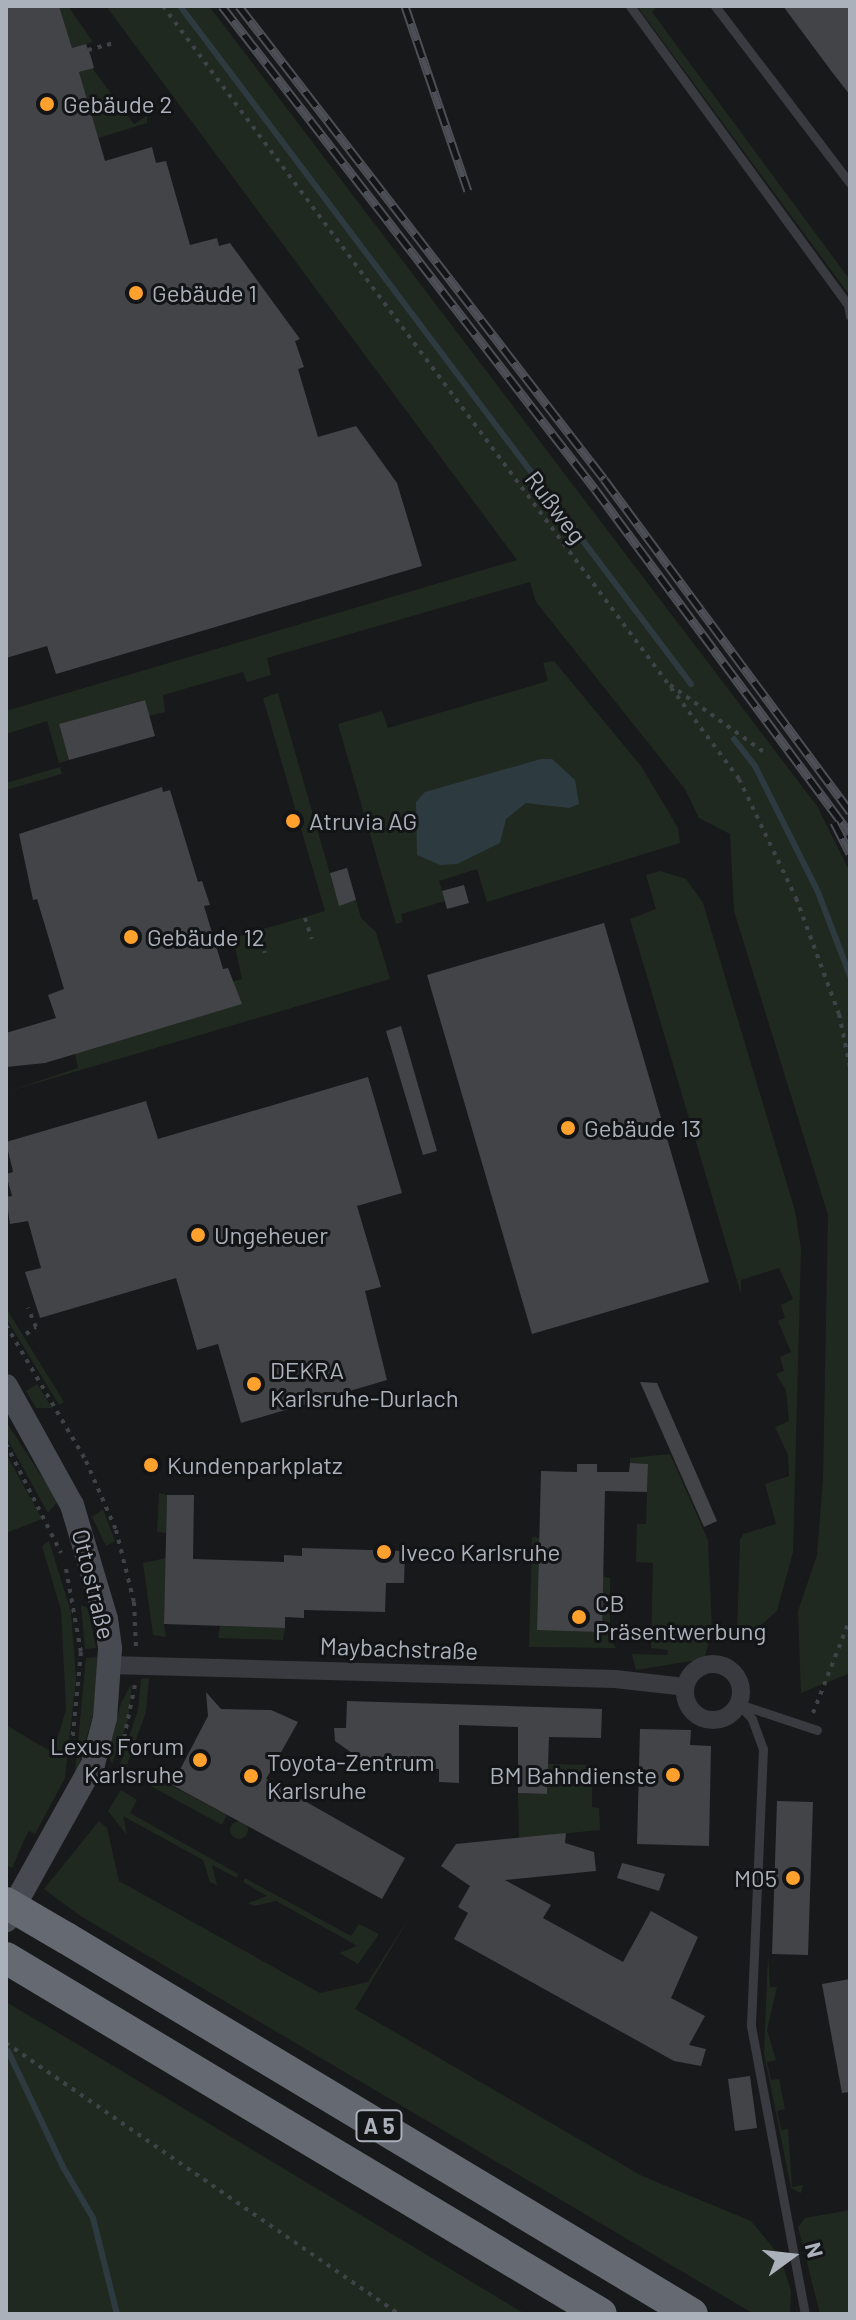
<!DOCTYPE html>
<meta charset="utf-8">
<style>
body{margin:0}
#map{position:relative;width:856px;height:2320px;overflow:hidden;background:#18191b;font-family:Barlow,sans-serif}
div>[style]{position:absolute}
.green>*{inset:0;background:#202920}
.round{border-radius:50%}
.water>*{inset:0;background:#2d3a40}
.stream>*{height:6px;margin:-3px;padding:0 3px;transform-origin:3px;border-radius:3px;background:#2d3a40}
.building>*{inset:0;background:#424448}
.path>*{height:4px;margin-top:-2px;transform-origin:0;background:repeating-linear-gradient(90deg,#3f4247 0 4px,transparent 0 10px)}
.lane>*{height:9px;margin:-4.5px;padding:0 4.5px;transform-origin:4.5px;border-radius:4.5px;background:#393b40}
.street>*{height:18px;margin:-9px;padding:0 9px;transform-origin:9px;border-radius:9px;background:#393b40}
.street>.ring{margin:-9px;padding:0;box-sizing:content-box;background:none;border:18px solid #393b40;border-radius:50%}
.secondary>*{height:24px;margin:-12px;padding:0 12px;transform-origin:12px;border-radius:12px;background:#474a50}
.highway>*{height:32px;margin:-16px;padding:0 16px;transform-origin:16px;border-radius:16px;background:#656a72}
.rail>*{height:9px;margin-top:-4.5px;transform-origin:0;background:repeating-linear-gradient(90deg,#131416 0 18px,#4c4f55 0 36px);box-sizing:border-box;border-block:2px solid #4c4f55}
.highway-bridge>*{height:32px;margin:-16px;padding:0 16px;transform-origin:16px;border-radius:16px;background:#656a72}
.dots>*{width:22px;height:22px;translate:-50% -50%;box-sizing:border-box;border:4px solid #131416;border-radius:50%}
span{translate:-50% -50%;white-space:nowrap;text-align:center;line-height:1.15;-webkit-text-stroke:6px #131416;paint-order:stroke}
.shield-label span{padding:2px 6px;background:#131416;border:2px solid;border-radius:6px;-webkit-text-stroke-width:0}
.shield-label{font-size:22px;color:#aab1bb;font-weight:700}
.poi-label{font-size:24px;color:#aab1bb}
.left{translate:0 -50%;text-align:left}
.right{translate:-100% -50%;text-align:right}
.street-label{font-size:24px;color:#aab1bb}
.frame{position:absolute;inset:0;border:8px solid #aab1bb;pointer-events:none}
.north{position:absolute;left:752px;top:2216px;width:80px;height:80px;-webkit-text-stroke:6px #131416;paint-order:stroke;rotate:75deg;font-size:22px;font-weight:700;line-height:32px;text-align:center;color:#aab1bb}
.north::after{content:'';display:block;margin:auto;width:28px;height:36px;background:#aab1bb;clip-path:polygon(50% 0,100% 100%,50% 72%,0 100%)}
</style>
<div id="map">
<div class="green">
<div style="clip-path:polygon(59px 6px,68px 6px,93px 42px,72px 48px)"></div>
<div style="clip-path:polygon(106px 6px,209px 6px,817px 806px,850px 872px,850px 1673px,801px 1693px,798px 1611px,817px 1555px,823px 1480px,828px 1215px,734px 911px,730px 834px,699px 818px,685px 789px,536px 602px,530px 582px,267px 658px,271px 675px,247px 682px,243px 672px,163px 695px,165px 712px,149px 716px,144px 700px,59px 724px,69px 760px,59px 763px,47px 721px,6px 734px,6px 711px,517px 560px)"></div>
<div style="clip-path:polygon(637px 6px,658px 6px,652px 12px,850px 280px,850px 296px)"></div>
<div style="clip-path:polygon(92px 68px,134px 124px,147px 116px,147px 123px,98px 138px,79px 72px)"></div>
<div style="clip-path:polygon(554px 661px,641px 766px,678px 828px,680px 843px,487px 902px,477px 869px,439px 881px,445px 901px,401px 914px,403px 922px,396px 924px,338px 724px,382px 711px,388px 728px,548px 681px,543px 663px)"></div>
<div style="clip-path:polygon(278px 693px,339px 905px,356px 900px,361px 918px,376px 932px,390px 979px,6px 1092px,78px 1068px,75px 1053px,241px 1004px,228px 983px,242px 979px,233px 938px,325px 911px,263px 698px)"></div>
<div style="clip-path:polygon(60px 767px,62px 774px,6px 790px,6px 783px)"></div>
<div style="clip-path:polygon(660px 871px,686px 879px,703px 903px,795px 1211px,801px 1249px,793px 1552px,777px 1611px,745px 1639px,737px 1633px,740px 1540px,743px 1534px,776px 1524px,765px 1484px,789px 1476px,788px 1455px,775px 1427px,789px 1421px,786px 1390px,776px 1374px,784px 1371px,780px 1357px,791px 1352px,778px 1321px,785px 1318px,781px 1305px,793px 1299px,779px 1268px,741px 1280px,741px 1294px,630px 919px,656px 909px,646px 875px)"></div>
<div style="clip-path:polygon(6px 1308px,64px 1402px,59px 1405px,6px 1318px)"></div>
<div style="clip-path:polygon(37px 1384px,52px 1408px,36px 1408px,26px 1391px)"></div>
<div style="clip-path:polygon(6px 1422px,58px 1501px,48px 1513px,6px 1437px)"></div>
<div style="clip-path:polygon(6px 1454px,42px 1519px,6px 1533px)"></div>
<div style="clip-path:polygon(670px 1454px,708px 1540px,712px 1631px,704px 1659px,636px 1670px,632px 1654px,667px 1655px,668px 1650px,651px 1648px,653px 1563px,636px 1562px,637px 1524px,646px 1524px,648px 1464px,630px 1463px,630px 1458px)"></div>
<div style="clip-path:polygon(159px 1493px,167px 1495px,166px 1533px,157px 1532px)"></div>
<div style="clip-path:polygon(103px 1509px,115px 1541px,106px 1546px,92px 1517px)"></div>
<div style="clip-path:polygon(532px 1537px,539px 1538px,537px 1630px,603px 1576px,610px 1578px,610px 1640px,616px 1648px,529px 1647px)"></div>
<div style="clip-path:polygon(49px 1541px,71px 1612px,76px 1679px,65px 1778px,35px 1834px,29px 1831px,26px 1836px,12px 1868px,6px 1865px,6px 1725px,53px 1753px,66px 1710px,61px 1610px,42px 1546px)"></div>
<div style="clip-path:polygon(166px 1558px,164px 1624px,166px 1637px,153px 1635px,143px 1563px)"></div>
<div style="clip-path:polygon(81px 1605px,88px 1608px,96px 1648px,85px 1649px)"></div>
<div style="clip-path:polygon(220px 1626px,285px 1628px,283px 1640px,218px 1638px)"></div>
<div style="clip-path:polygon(97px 1657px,96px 1704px,74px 1783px,86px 1658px)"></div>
<div style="clip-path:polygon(149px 1678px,146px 1712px,125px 1770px,119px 1767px,138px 1710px,141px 1679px)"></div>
<div style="clip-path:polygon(132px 1683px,128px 1720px,112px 1764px,108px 1753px,121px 1703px)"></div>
<div style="clip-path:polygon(548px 1764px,592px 1765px,592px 1807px,599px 1808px,600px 1830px,519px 1838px,518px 1793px,547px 1794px)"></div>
<div style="clip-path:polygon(157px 1778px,227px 1815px,222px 1825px,149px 1785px)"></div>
<div style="clip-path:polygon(121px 1790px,137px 1800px,130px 1813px,238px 1874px,237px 1878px,212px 1865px,217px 1885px,210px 1882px,203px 1860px,123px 1816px,127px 1835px,108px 1811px)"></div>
<div class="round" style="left:230px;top:1821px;width:18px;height:18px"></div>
<div style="clip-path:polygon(99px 1821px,107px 1828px,119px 1881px,320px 1993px,368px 1982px,411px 1915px,355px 2009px,642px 2176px,751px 2221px,780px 2256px,791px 2291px,790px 2314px,754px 2314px,79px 1915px,44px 1889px)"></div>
<div style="clip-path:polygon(245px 1878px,351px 1936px,359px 1924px,379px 1934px,358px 1964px,339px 1953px,357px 1946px,349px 1941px,276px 1901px,254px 1906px,248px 1903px,267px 1896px,243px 1882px)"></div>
<div style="clip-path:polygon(768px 1954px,770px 1987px,777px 1987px,767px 2030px,776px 2060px,767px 2062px,771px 2080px,779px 2079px,785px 2109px,777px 2111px,781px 2130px,788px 2129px,792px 2187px,803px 2185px,801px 2193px,791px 2188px,764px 2053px)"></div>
<div style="clip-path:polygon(6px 2002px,72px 2041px,525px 2314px,6px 2314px)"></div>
<div style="clip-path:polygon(850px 2210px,850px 2314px,820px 2314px,798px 2227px,805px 2218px)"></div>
</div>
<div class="water">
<div style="clip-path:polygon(541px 759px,552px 759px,575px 780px,579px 804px,569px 808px,526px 803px,506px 819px,500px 843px,457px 864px,440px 865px,417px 855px,416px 802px,425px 792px)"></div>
</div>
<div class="stream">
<div style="left:180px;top:6px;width:849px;rotate:53deg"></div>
<div style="left:734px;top:739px;width:34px;rotate:52deg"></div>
<div style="left:755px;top:766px;width:141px;rotate:63.4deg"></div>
<div style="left:818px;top:892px;width:90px;rotate:69.1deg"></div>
<div style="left:8px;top:2051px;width:128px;rotate:64.6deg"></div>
<div style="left:63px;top:2167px;width:59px;rotate:59.5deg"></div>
<div style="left:93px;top:2218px;width:99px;rotate:76deg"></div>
</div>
<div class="building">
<div style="clip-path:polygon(6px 6px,59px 6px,72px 48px,86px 44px,91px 57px,94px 68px,79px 72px,105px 161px,152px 147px,156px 163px,166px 161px,190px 245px,217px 238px,219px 246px,230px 243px,300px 339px,295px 341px,304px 367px,298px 369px,318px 437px,356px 426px,397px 483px,422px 566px,56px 674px,47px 646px,6px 658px)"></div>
<div style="clip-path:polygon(783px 6px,850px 6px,850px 95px,832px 72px)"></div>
<div style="clip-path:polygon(145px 700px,155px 736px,69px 760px,59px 724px)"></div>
<div style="clip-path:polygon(162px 787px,163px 792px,170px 790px,198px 882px,202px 881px,210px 905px,204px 906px,223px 969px,228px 968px,242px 1004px,45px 1063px,6px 1067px,6px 1033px,56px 1018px,48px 995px,64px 989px,37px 899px,33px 900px,19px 834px)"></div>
<div style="clip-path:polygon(347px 868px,356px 900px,339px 906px,330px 873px)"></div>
<div style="clip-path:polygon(464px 885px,469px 903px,447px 909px,442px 891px)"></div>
<div style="clip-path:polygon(604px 923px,709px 1282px,532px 1334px,427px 975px)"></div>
<div style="clip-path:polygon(401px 1026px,437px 1151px,423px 1155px,386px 1031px)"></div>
<div style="clip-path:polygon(368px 1077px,402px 1193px,357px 1206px,381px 1287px,365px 1291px,387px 1380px,241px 1423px,218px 1344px,197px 1350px,176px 1278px,40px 1318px,25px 1272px,41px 1268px,28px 1221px,10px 1224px,6px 1197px,12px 1196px,6px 1174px,13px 1172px,6px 1142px,146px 1101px,158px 1139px)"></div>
<div style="clip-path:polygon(640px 1382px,657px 1383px,717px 1521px,704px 1527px)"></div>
<div style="clip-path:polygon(630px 1463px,648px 1464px,647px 1492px,605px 1491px,602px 1632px,537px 1630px,541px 1471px,577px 1472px,577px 1464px,597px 1464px,597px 1472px,629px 1472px)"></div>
<div style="clip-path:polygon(167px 1495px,194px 1495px,193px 1559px,284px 1562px,284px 1555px,302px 1556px,302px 1548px,405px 1551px,404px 1583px,386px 1583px,385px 1612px,304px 1610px,304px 1618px,285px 1617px,285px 1628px,164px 1624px)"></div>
<div style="clip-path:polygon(206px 1692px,221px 1709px,271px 1710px,298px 1722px,266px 1779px,405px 1858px,382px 1899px,172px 1785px,208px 1716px)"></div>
<div style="clip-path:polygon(347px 1701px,602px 1709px,601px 1738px,549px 1737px,547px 1794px,518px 1793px,518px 1727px,459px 1725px,459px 1783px,439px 1782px,439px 1769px,385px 1768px,385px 1759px,359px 1758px,335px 1741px,334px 1728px,346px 1728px)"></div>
<div style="clip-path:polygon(640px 1729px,691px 1730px,690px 1745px,711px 1746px,709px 1846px,637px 1844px)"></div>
<div style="clip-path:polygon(777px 1801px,813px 1802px,808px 1955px,772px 1954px)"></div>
<div style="clip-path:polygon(566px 1833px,565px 1843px,594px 1852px,596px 1871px,505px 1880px,551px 1905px,543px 1918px,623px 1962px,651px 1911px,698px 1937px,671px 1998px,705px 2016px,689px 2045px,706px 2049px,701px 2066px,674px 2061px,454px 1939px,468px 1913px,458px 1907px,470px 1886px,441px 1866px,456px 1844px)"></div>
<div style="clip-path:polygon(622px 1863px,665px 1874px,659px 1891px,617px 1878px)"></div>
<div style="clip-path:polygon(850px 1979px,850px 2092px,842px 2093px,822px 1984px)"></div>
<div style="clip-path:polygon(750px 2076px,757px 2128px,735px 2131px,728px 2079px)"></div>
</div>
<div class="path">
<div style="left:163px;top:6px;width:964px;rotate:53.31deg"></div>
<div style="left:739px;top:779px;width:132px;rotate:64.4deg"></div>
<div style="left:796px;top:898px;width:124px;rotate:69.7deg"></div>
<div style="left:839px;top:1014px;width:54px;rotate:78.3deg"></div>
<div style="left:88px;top:50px;width:24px;rotate:-15deg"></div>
<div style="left:670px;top:685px;width:120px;rotate:35.5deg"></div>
<div style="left:305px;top:918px;width:22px;rotate:72deg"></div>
<div style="left:258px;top:932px;width:22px;rotate:72deg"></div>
<div style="left:6px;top:1325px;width:158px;rotate:59.5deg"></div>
<div style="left:86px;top:1461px;width:75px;rotate:66.5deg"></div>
<div style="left:116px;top:1530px;width:74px;rotate:76deg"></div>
<div style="left:134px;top:1602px;width:46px;rotate:87.5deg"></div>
<div style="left:26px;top:1334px;width:12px;rotate:-35deg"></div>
<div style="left:36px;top:1327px;width:21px;rotate:-113deg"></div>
<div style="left:6px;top:1444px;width:122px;rotate:63.2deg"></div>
<div style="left:66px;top:1569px;width:84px;rotate:79.8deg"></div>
<div style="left:81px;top:1652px;width:102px;rotate:95.6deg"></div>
<div style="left:813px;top:1713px;width:101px;rotate:-68.5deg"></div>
<div style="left:124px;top:1738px;width:54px;rotate:-78.3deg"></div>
<div style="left:6px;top:2043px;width:477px;rotate:34.6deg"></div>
</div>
<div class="lane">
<div style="left:630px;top:6px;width:370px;rotate:53.9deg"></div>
<div style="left:848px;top:305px;width:11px;rotate:80deg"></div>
<div style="left:715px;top:6px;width:223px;rotate:52.7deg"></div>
<div style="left:739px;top:1704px;width:20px;rotate:49deg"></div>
<div style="left:752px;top:1719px;width:32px;rotate:70deg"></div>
<div style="left:763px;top:1749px;width:277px;rotate:92.5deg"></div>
<div style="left:751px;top:2026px;width:293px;rotate:79.4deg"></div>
<div style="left:742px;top:1705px;width:79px;rotate:18.4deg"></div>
</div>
<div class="street">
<div class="ring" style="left:685px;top:1664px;width:38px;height:38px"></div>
<div style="left:110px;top:1665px;width:505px;rotate:1.59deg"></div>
<div style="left:615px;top:1679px;width:70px;rotate:6.5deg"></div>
</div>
<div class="secondary">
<div style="left:6px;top:1386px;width:136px;rotate:61deg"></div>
<div style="left:72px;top:1505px;width:119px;rotate:73.4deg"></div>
<div style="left:106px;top:1619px;width:30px;rotate:82deg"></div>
<div style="left:110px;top:1649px;width:69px;rotate:94.1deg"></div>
<div style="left:105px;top:1718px;width:48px;rotate:104.6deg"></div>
<div style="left:93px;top:1764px;width:179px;rotate:119.1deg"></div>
</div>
<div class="highway">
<div style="left:66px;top:1938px;width:730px;rotate:30.99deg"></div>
<div style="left:6px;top:1958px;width:693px;rotate:30.89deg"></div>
</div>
<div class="rail">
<div style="left:222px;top:6px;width:610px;rotate:52.32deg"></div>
<div style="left:595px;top:489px;width:428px;rotate:53.5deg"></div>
<div style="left:239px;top:6px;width:597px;rotate:52.34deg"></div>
<div style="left:604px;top:479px;width:414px;rotate:53.5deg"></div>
<div style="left:405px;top:6px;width:195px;rotate:71.2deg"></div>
<div style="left:834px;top:822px;width:35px;rotate:63deg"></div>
</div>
<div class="highway-bridge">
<div style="left:6px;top:1903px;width:69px;rotate:30.3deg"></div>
</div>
<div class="dots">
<div style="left:47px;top:104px;background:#ffa12c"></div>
<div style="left:136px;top:293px;background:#ffa12c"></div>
<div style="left:293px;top:821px;background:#ffa12c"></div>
<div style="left:131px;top:937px;background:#ffa12c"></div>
<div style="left:568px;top:1128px;background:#ffa12c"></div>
<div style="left:198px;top:1235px;background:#ffa12c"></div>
<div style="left:254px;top:1384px;background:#ffa12c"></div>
<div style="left:151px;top:1465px;background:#ffa12c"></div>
<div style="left:384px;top:1552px;background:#ffa12c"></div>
<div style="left:579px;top:1617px;background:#ffa12c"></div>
<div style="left:200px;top:1760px;background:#ffa12c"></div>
<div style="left:673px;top:1775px;background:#ffa12c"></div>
<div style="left:251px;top:1776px;background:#ffa12c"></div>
<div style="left:793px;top:1878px;background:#ffa12c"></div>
</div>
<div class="shield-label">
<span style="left:379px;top:2126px">A 5</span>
</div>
<div class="poi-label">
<span class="left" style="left:63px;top:104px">Gebäude 2</span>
<span class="left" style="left:152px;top:293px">Gebäude 1</span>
<span class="left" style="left:309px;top:821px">Atruvia AG</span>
<span class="left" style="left:147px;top:937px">Gebäude 12</span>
<span class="left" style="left:584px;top:1128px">Gebäude 13</span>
<span class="left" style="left:214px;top:1235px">Ungeheuer</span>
<span class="left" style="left:270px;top:1384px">DEKRA<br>Karlsruhe-Durlach</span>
<span class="left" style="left:167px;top:1465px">Kundenparkplatz</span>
<span class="left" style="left:400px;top:1552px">Iveco Karlsruhe</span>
<span class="left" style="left:595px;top:1617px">CB<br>Präsentwerbung</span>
<span class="right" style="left:184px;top:1760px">Lexus Forum<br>Karlsruhe</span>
<span class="left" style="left:267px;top:1776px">Toyota-Zentrum<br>Karlsruhe</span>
<span class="right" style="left:657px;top:1775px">BM Bahndienste</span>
<span class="right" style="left:777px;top:1878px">M05</span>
</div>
<div class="street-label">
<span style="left:556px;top:507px;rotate:53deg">Rußweg</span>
<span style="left:94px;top:1584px;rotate:76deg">Ottostraße</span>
<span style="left:399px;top:1648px;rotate:2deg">Maybachstraße</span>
</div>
<div class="frame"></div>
<div class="north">N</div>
</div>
